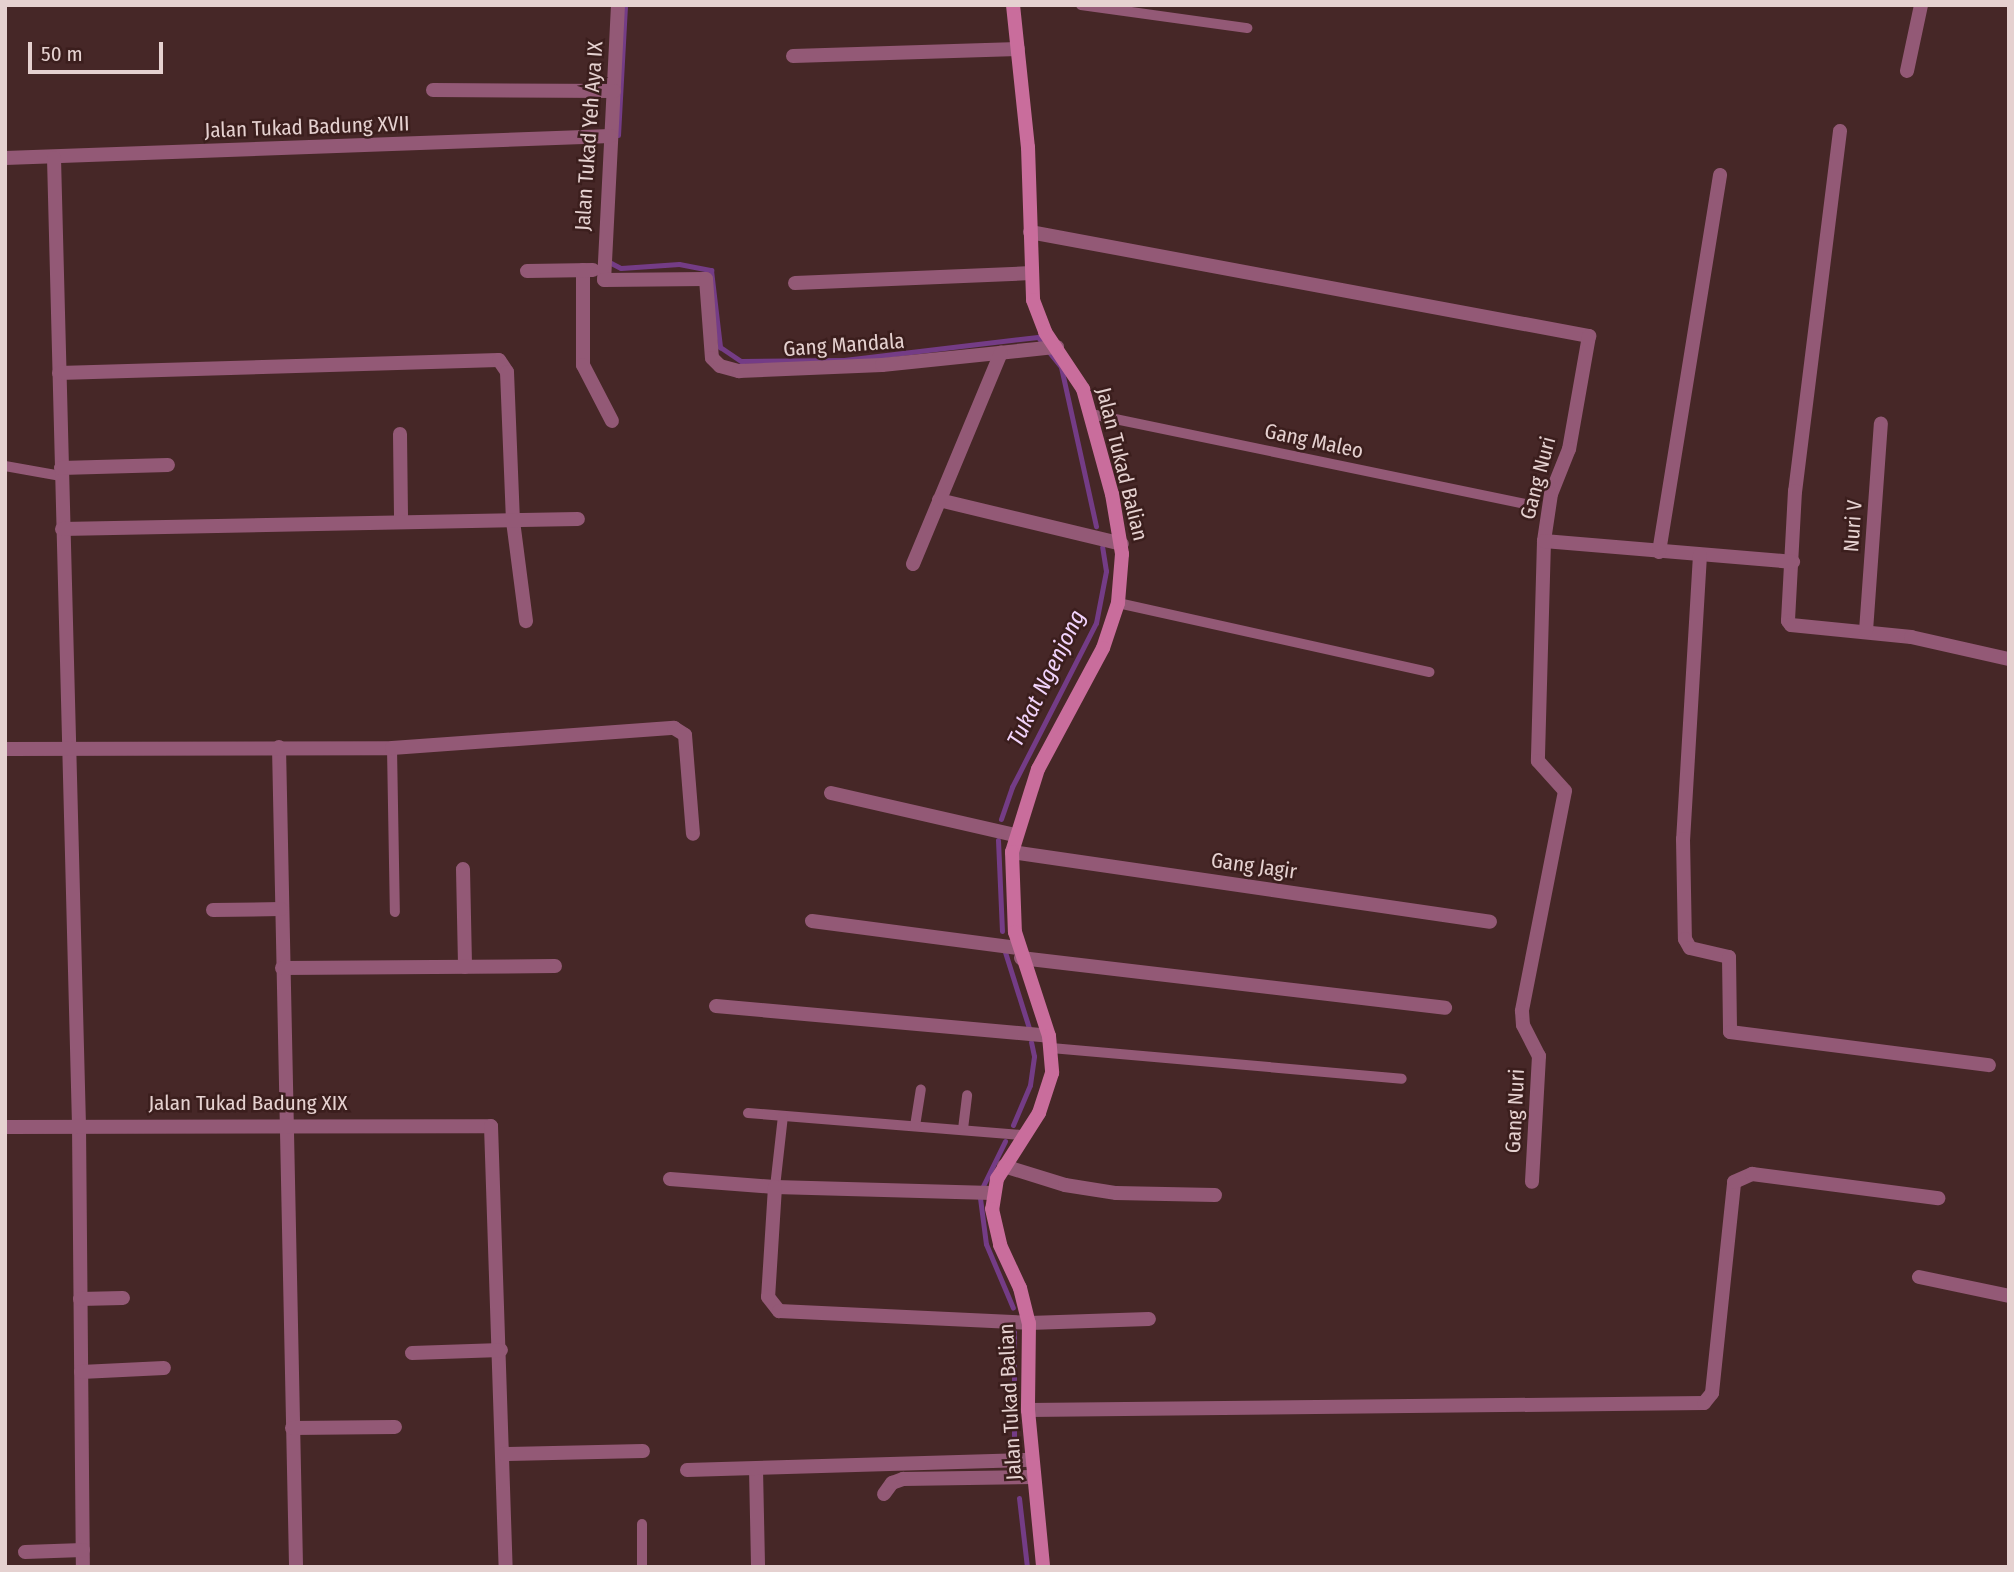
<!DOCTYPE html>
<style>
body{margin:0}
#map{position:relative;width:2014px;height:1572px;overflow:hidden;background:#462727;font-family:"Fira Sans Condensed",sans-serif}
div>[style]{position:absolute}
.stream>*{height:5px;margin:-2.5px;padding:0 2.5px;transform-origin:2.5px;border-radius:2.5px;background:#743c86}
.lane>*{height:10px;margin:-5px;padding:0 5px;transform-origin:5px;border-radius:5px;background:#935976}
.street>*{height:14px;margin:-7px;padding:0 7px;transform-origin:7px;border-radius:7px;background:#935976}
.secondary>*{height:14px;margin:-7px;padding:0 7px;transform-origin:7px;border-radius:7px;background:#c96d9c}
span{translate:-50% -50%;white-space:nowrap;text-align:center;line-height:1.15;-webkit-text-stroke:5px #3b1e1d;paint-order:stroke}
.street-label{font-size:21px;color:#e5d1d0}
.water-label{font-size:23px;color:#f2d4fc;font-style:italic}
.frame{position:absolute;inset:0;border:7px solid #e5d1d0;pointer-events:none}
.scale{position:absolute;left:28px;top:42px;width:135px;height:32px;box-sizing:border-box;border:4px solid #e5d1d0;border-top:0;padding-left:9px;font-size:21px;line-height:24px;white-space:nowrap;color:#e5d1d0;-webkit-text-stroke:5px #3b1e1d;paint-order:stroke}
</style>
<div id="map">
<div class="stream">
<div style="left:618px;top:135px;width:130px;rotate:-86.9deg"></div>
<div style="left:609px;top:262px;width:13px;rotate:27deg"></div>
<div style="left:621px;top:268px;width:58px;rotate:-3.9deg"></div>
<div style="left:679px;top:264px;width:33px;rotate:11deg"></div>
<div style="left:711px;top:270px;width:78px;rotate:83.3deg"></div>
<div style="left:720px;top:347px;width:25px;rotate:34deg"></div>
<div style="left:741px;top:361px;width:103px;rotate:-0.6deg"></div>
<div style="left:844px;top:360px;width:195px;rotate:-6.8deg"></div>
<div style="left:1038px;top:337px;width:10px;rotate:53deg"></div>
<div style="left:1049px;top:352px;width:19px;rotate:51deg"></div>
<div style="left:1061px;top:367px;width:163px;rotate:77.6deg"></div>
<div style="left:1001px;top:819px;width:34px;rotate:-71deg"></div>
<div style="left:1012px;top:787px;width:184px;rotate:-62.9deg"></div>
<div style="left:1096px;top:623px;width:53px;rotate:-79.1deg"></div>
<div style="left:1106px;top:571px;width:24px;rotate:-99deg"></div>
<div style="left:998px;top:840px;width:91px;rotate:87.5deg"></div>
<div style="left:1005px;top:952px;width:80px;rotate:72.5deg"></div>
<div style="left:1013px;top:1125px;width:43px;rotate:-67deg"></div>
<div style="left:1030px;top:1085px;width:29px;rotate:-82deg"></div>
<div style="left:1034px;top:1056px;width:14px;rotate:-102deg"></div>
<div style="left:983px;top:1186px;width:50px;rotate:-63.9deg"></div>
<div style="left:980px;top:1198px;width:46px;rotate:82.6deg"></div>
<div style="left:986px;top:1244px;width:69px;rotate:67.1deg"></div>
<div style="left:1014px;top:1332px;width:116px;rotate:90deg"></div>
<div style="left:1019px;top:1498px;width:69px;rotate:83.4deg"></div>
</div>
<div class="lane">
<div style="left:1081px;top:5px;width:168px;rotate:7.9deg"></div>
<div style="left:1091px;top:414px;width:448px;rotate:11.7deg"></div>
<div style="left:5px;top:466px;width:57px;rotate:10.1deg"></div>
<div style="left:1118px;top:603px;width:319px;rotate:12.5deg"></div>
<div style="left:392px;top:748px;width:164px;rotate:89deg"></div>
<div style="left:1051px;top:1048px;width:352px;rotate:5deg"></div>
<div style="left:748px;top:1113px;width:277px;rotate:4.6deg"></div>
<div style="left:915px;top:1126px;width:37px;rotate:-81deg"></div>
<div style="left:963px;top:1129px;width:34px;rotate:-83deg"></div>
<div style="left:775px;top:1187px;width:71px;rotate:-83.6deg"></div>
<div style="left:642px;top:1567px;width:43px;rotate:-90deg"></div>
</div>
<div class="street">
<div style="left:618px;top:5px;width:275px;rotate:92.9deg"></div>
<div style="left:604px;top:280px;width:102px;rotate:-0.6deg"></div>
<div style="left:706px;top:279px;width:79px;rotate:85.7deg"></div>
<div style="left:712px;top:358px;width:11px;rotate:45deg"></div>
<div style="left:720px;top:366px;width:20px;rotate:15deg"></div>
<div style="left:739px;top:371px;width:143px;rotate:-2.4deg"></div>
<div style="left:882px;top:365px;width:176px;rotate:-5.9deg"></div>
<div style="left:793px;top:56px;width:225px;rotate:-1.8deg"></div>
<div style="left:1907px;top:71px;width:67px;rotate:-78deg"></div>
<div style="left:433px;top:90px;width:181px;rotate:0.3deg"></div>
<div style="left:1840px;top:131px;width:363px;rotate:97.1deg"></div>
<div style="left:1795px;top:491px;width:130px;rotate:93.1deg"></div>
<div style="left:1788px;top:621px;width:5px;rotate:53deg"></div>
<div style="left:1791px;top:625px;width:121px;rotate:5.7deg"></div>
<div style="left:1911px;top:637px;width:100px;rotate:12.7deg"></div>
<div style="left:5px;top:158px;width:606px;rotate:-2.08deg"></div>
<div style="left:54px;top:158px;width:967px;rotate:88.52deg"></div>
<div style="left:79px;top:1125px;width:442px;rotate:89.5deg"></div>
<div style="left:1030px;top:232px;width:569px;rotate:10.54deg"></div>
<div style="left:1589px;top:336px;width:115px;rotate:100deg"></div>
<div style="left:1569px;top:449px;width:48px;rotate:111.8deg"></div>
<div style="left:1551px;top:494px;width:48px;rotate:98.5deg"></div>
<div style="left:1544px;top:541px;width:220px;rotate:91.6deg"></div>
<div style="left:1538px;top:761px;width:40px;rotate:48deg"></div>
<div style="left:1565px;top:791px;width:224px;rotate:101.1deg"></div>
<div style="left:1522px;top:1011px;width:14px;rotate:86deg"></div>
<div style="left:1523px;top:1025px;width:35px;rotate:63deg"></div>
<div style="left:1539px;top:1056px;width:126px;rotate:93.2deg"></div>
<div style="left:583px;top:270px;width:95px;rotate:90deg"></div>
<div style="left:583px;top:365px;width:63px;rotate:62.6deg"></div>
<div style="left:527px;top:271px;width:66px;rotate:-0.9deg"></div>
<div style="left:795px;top:283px;width:236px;rotate:-2.4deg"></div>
<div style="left:59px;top:373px;width:440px;rotate:-1.7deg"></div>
<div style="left:499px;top:360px;width:14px;rotate:56deg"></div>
<div style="left:507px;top:372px;width:149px;rotate:87.7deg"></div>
<div style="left:513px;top:521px;width:101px;rotate:82.6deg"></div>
<div style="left:400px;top:434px;width:88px;rotate:89.3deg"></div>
<div style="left:61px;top:468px;width:107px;rotate:-1.6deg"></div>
<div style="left:939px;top:500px;width:188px;rotate:13.5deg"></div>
<div style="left:62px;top:529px;width:516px;rotate:-1.11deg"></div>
<div style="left:1544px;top:541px;width:250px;rotate:4.8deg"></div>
<div style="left:1659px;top:552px;width:382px;rotate:-80.8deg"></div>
<div style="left:1700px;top:555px;width:285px;rotate:93.4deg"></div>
<div style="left:1683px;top:839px;width:100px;rotate:88.9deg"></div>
<div style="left:1685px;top:939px;width:10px;rotate:61deg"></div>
<div style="left:1690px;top:948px;width:40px;rotate:13deg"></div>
<div style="left:1729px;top:957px;width:75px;rotate:89.2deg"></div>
<div style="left:1730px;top:1032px;width:261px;rotate:7.3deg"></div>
<div style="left:913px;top:564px;width:229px;rotate:-67.4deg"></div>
<div style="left:1866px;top:631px;width:208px;rotate:-85.9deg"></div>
<div style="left:279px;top:747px;width:820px;rotate:88.81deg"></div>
<div style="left:5px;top:749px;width:387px;rotate:-0.1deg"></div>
<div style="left:392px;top:748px;width:283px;rotate:-4.1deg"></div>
<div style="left:674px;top:728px;width:13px;rotate:32deg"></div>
<div style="left:685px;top:735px;width:99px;rotate:85.4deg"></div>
<div style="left:831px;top:793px;width:189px;rotate:12.9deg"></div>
<div style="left:1012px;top:852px;width:483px;rotate:8.3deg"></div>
<div style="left:463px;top:869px;width:98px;rotate:88.8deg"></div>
<div style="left:213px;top:910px;width:68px;rotate:-0.8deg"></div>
<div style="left:812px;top:921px;width:208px;rotate:7.5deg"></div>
<div style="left:1021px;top:958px;width:427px;rotate:6.7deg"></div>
<div style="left:282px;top:968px;width:273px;rotate:-0.4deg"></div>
<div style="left:716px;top:1006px;width:334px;rotate:5.1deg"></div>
<div style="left:5px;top:1127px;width:486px;rotate:-0.1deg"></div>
<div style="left:491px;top:1126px;width:441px;rotate:88.1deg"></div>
<div style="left:1004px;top:1166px;width:64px;rotate:17.3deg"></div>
<div style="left:1065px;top:1185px;width:52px;rotate:8.9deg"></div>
<div style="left:1116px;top:1193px;width:99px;rotate:1.2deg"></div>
<div style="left:670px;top:1179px;width:105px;rotate:4.4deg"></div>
<div style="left:775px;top:1187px;width:217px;rotate:1.6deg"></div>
<div style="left:775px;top:1187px;width:110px;rotate:93.6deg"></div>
<div style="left:768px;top:1297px;width:18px;rotate:52deg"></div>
<div style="left:779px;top:1311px;width:250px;rotate:2.7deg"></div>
<div style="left:1029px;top:1323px;width:120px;rotate:-1.9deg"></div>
<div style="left:1919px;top:1277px;width:92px;rotate:11.9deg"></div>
<div style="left:80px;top:1299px;width:43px;rotate:-1.3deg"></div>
<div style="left:412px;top:1353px;width:89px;rotate:-1.9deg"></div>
<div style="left:81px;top:1372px;width:83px;rotate:-2.8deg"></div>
<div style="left:1028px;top:1410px;width:676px;rotate:-0.59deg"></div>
<div style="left:1704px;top:1403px;width:13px;rotate:-51deg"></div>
<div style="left:1712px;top:1393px;width:212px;rotate:-84deg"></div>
<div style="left:1734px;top:1182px;width:20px;rotate:-24deg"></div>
<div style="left:1752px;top:1174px;width:188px;rotate:7.4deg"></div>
<div style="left:292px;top:1428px;width:103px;rotate:-0.6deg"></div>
<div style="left:504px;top:1454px;width:139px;rotate:-1.2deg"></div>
<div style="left:756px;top:1469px;width:98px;rotate:88.8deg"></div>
<div style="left:687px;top:1470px;width:345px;rotate:-1.7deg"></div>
<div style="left:884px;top:1494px;width:14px;rotate:-54deg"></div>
<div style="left:892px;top:1483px;width:12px;rotate:-20deg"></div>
<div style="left:903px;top:1479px;width:130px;rotate:-0.9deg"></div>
<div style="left:25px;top:1552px;width:58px;rotate:-2deg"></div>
</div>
<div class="secondary">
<div style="left:1013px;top:5px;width:143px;rotate:84deg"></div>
<div style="left:1028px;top:147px;width:153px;rotate:88.1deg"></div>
<div style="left:1033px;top:300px;width:34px;rotate:69deg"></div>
<div style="left:1045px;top:332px;width:69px;rotate:56.3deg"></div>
<div style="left:1083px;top:389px;width:109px;rotate:74.6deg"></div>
<div style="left:1112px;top:494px;width:61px;rotate:80.5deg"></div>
<div style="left:1122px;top:554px;width:49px;rotate:94.7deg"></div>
<div style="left:1118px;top:603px;width:47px;rotate:108.4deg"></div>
<div style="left:1103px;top:648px;width:137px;rotate:118.2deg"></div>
<div style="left:1038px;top:769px;width:87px;rotate:107.4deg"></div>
<div style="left:1012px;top:852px;width:80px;rotate:87.9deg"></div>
<div style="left:1015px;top:932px;width:109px;rotate:71.9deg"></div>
<div style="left:1049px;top:1036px;width:37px;rotate:85deg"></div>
<div style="left:1052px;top:1073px;width:42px;rotate:108deg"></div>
<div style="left:1039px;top:1113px;width:78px;rotate:122.5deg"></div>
<div style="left:997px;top:1179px;width:30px;rotate:99deg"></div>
<div style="left:992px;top:1209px;width:37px;rotate:77deg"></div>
<div style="left:1000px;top:1245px;width:47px;rotate:65.1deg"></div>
<div style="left:1020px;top:1288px;width:36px;rotate:76deg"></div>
<div style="left:1029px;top:1323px;width:87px;rotate:90.7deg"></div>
<div style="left:1028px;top:1410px;width:158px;rotate:84.5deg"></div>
</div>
<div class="street-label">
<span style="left:307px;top:127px;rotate:-2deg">Jalan Tukad Badung XVII</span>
<span style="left:589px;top:136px;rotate:-86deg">Jalan Tukad Yeh Aya IX</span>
<span style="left:844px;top:345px;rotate:-4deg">Gang Mandala</span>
<span style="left:1314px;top:441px;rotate:12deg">Gang Maleo</span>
<span style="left:1122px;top:464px;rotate:76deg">Jalan Tukad Balian</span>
<span style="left:1538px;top:478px;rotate:-75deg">Gang Nuri</span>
<span style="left:1853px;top:526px;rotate:-86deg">Nuri V</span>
<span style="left:1254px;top:866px;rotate:8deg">Gang Jagir</span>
<span style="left:248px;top:1103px">Jalan Tukad Badung XIX</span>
<span style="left:1515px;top:1111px;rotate:-87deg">Gang Nuri</span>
<span style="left:1010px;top:1402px;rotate:-93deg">Jalan Tukad Balian</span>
</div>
<div class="water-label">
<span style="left:1046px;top:678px;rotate:-64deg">Tukat Ngenjong</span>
</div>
<div class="frame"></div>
<div class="scale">50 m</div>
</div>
